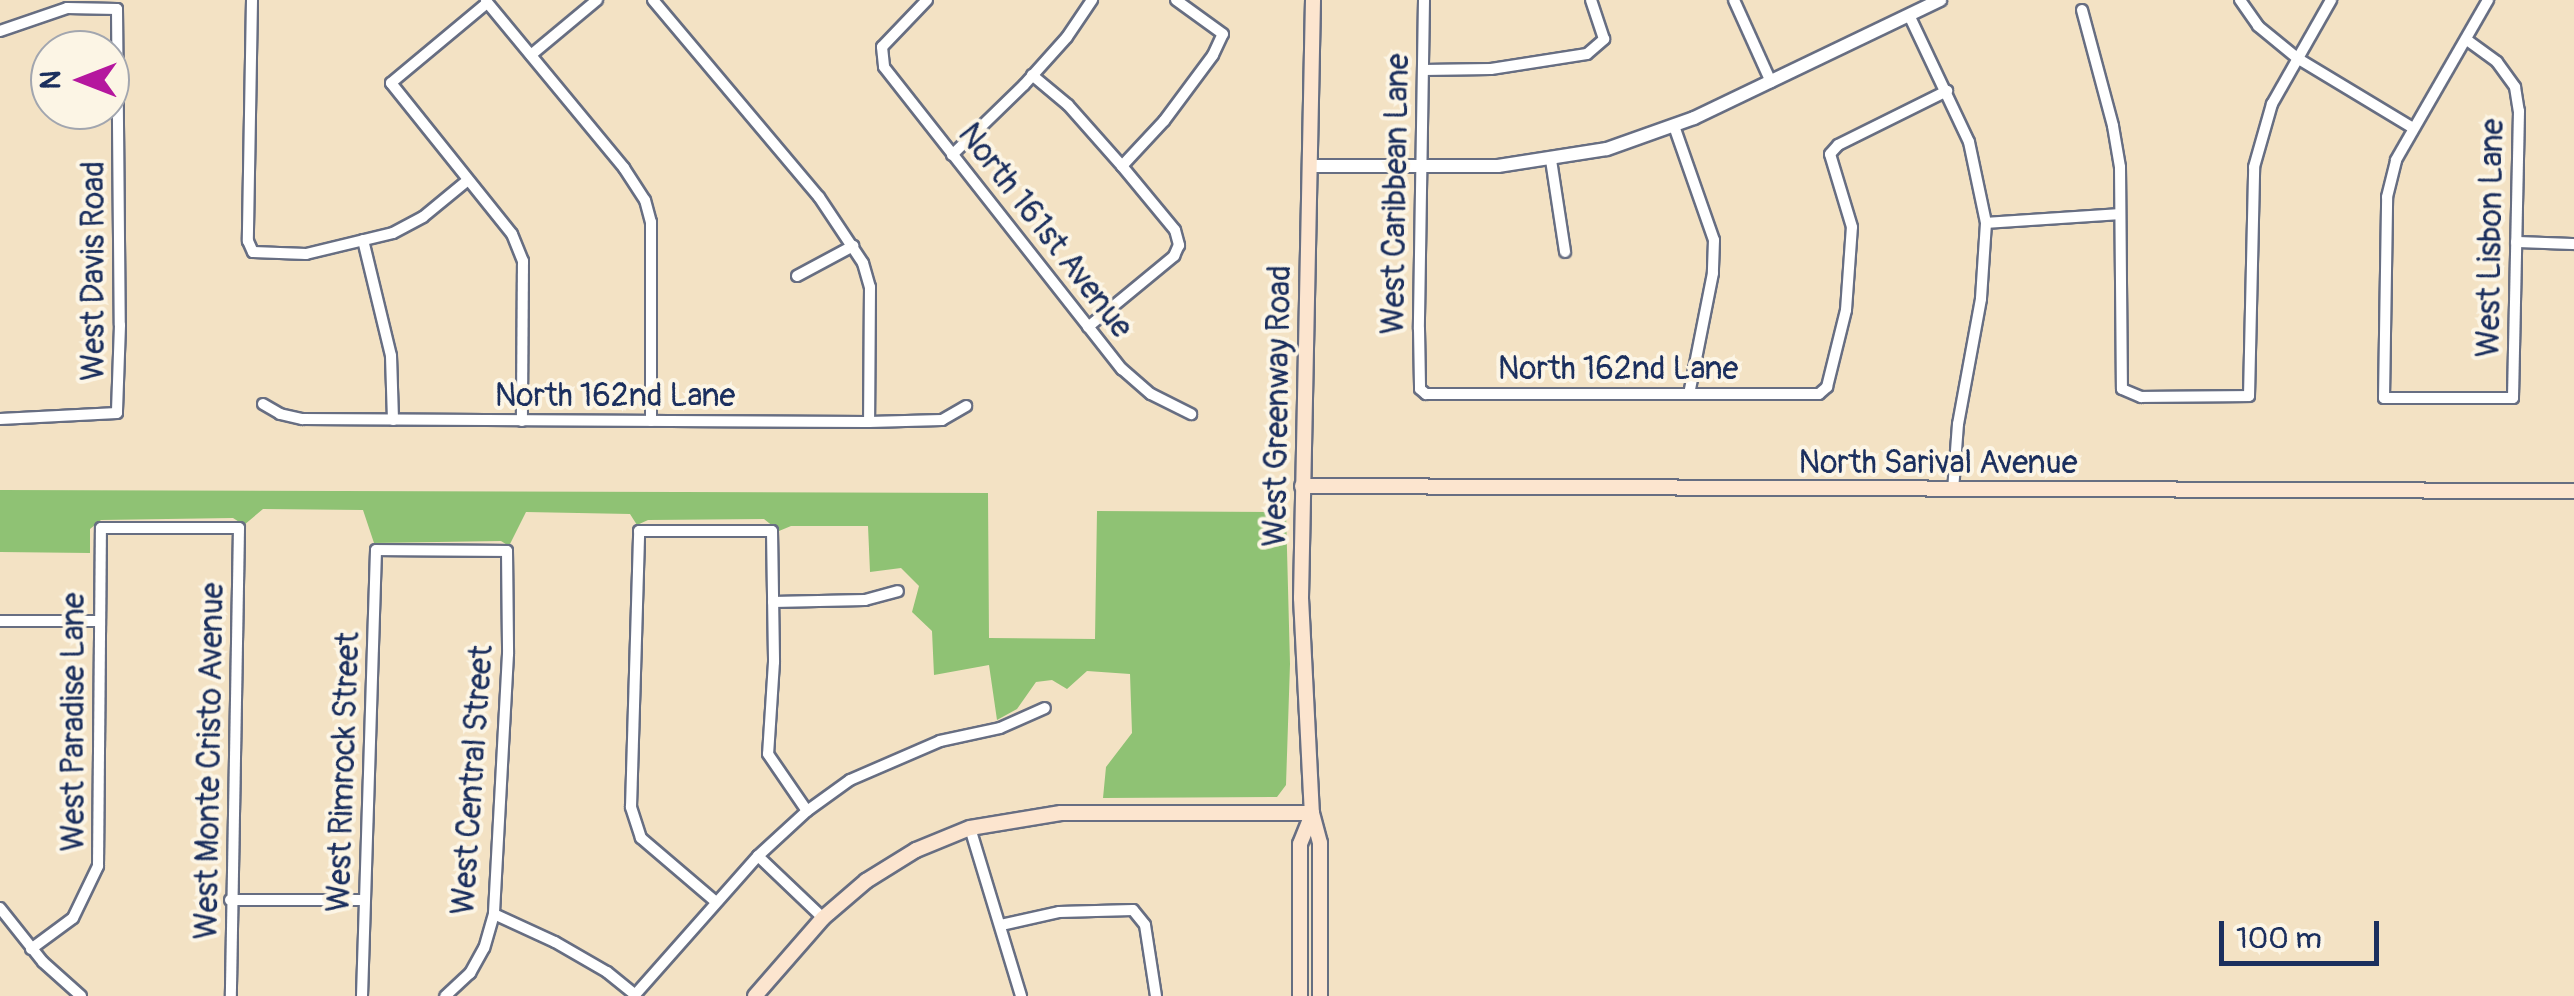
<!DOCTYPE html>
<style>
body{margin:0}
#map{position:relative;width:2574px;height:996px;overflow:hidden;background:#f3e2c4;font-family:Pangolin,sans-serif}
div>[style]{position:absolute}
.green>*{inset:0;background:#8fc274}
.roads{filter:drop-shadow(2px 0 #676e82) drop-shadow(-2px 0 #676e82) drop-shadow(0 2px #676e82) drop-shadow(0 -2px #676e82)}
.minor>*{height:10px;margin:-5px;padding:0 5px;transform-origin:5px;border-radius:5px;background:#fff}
.tertiary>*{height:12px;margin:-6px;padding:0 6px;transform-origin:6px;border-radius:6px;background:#fff}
.secondary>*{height:14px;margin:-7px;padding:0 7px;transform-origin:7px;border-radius:7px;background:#fce5cf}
span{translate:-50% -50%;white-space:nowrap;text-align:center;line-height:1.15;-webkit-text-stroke:8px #fcf5e5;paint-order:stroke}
.street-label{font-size:32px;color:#1b2f5e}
.north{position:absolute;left:30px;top:30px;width:100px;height:100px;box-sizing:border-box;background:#fcf5e5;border:2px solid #a2a6af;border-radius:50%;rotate:270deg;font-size:28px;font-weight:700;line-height:40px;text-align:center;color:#1b2f5e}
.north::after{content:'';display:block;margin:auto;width:35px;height:45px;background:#b5179e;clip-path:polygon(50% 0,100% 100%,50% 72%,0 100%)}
.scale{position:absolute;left:2219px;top:921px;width:160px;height:45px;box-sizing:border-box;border:5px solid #1b2f5e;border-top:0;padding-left:12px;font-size:30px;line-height:35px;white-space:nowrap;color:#1b2f5e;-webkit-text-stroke:8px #fcf5e5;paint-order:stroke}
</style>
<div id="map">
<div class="green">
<div style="clip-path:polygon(0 490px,988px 493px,989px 638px,1095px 639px,1097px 511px,1286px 512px,1290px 664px,1286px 785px,1277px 797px,1103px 798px,1106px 767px,1132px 733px,1130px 674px,1087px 671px,1067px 689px,1052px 680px,1036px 682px,1017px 709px,997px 720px,989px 665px,934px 675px,932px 631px,912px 612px,919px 586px,901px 568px,870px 572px,868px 526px,791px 526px,779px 531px,764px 519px,648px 520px,637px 525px,630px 514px,526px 512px,509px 546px,501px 541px,374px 543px,363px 510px,263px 509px,244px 525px,233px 518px,101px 520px,90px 529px,90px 553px,0 552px)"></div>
</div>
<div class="roads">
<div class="minor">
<div style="left:252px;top:0;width:241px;rotate:91deg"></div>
<div style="left:248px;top:241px;width:12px;rotate:66deg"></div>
<div style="left:253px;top:252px;width:53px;rotate:2.2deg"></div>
<div style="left:306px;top:254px;width:89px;rotate:-13.6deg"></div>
<div style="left:393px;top:233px;width:34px;rotate:-28deg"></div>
<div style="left:423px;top:217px;width:58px;rotate:-39.4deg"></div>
<div style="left:653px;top:0;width:258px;rotate:49.9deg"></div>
<div style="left:819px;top:197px;width:79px;rotate:56.3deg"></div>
<div style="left:863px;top:263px;width:25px;rotate:74deg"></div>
<div style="left:870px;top:287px;width:135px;rotate:90.4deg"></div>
<div style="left:927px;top:0;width:65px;rotate:133.8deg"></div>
<div style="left:882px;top:47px;width:20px;rotate:84deg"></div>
<div style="left:884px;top:67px;width:385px;rotate:51.8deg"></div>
<div style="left:1122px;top:369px;width:38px;rotate:41deg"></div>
<div style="left:1151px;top:394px;width:45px;rotate:26.6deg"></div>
<div style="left:1424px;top:0;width:329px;rotate:90.9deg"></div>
<div style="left:1419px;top:329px;width:60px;rotate:89deg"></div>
<div style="left:1420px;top:389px;width:8px;rotate:40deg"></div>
<div style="left:1426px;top:394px;width:393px"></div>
<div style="left:1819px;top:394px;width:11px;rotate:-41deg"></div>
<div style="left:1827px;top:387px;width:79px;rotate:-76.1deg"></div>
<div style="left:1846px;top:310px;width:83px;rotate:-85.9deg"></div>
<div style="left:1852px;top:227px;width:76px;rotate:-106.8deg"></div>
<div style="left:1830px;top:154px;width:12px;rotate:-48deg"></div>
<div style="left:1838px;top:145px;width:122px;rotate:-26.4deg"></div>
<div style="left:1734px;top:0;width:90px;rotate:65.7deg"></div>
<div style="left:2240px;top:0;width:32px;rotate:55deg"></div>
<div style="left:2258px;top:26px;width:50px;rotate:39.4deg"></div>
<div style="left:2297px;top:58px;width:135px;rotate:31.1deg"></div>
<div style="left:486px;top:1px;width:217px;rotate:50.4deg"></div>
<div style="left:624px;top:168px;width:38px;rotate:57deg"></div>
<div style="left:645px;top:200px;width:23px;rotate:75deg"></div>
<div style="left:651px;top:222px;width:199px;rotate:90deg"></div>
<div style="left:487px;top:3px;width:125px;rotate:140.2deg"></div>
<div style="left:391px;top:83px;width:193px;rotate:51.3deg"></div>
<div style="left:512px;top:234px;width:29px;rotate:68deg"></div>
<div style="left:523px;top:261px;width:160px;rotate:90.4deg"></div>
<div style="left:2082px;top:10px;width:120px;rotate:75deg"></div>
<div style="left:2113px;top:126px;width:42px;rotate:80.3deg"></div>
<div style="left:2120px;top:167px;width:222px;rotate:89.5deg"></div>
<div style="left:2122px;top:389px;width:21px;rotate:23deg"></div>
<div style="left:2141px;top:397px;width:108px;rotate:-0.5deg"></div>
<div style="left:2249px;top:396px;width:229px;rotate:-88.7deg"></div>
<div style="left:2254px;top:167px;width:66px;rotate:-74.1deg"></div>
<div style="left:2272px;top:104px;width:120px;rotate:-60.4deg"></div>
<div style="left:1909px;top:15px;width:140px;rotate:64.7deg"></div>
<div style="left:1969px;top:142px;width:83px;rotate:78.1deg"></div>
<div style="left:1986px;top:223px;width:76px;rotate:93.8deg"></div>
<div style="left:1981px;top:299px;width:127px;rotate:100.4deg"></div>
<div style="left:1958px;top:424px;width:67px;rotate:94.3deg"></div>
<div style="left:0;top:31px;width:71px;rotate:-18.9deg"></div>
<div style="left:67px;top:8px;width:50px;rotate:1.1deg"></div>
<div style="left:117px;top:9px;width:316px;rotate:89.5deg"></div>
<div style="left:120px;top:325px;width:88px;rotate:92deg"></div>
<div style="left:117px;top:413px;width:117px;rotate:177.1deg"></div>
<div style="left:2467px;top:40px;width:37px;rotate:36deg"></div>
<div style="left:2497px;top:62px;width:31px;rotate:54deg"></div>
<div style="left:2515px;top:87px;width:24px;rotate:81deg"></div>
<div style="left:2519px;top:111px;width:287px;rotate:91.2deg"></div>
<div style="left:2513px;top:398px;width:129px;rotate:180deg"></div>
<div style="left:2384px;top:398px;width:201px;rotate:-89.1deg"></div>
<div style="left:2387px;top:197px;width:38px;rotate:-76deg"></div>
<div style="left:2396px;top:160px;width:185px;rotate:-60.1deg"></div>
<div style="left:531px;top:55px;width:86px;rotate:-39.8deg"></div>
<div style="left:1423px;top:70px;width:68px;rotate:-0.8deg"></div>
<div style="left:1491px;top:69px;width:97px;rotate:-8.9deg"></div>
<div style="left:1587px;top:54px;width:23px;rotate:-41deg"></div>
<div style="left:1604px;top:39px;width:41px;rotate:-108.4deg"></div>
<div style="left:1032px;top:75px;width:47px;rotate:39.8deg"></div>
<div style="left:1068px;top:105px;width:81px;rotate:48.5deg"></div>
<div style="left:1122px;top:166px;width:83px;rotate:50.4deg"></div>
<div style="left:1175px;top:230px;width:16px;rotate:75deg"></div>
<div style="left:1674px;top:126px;width:121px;rotate:70.7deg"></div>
<div style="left:1714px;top:240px;width:33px;rotate:92deg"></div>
<div style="left:1713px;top:273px;width:123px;rotate:101.2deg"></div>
<div style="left:952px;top:155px;width:100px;rotate:-44.2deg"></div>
<div style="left:1024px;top:85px;width:64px;rotate:-48.1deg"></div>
<div style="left:1067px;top:37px;width:45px;rotate:-56deg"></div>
<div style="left:1551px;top:160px;width:93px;rotate:81.3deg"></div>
<div style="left:1122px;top:166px;width:62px;rotate:-47deg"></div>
<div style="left:1164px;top:121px;width:82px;rotate:-53.4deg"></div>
<div style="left:1213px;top:55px;width:23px;rotate:-65deg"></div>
<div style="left:1223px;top:34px;width:58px;rotate:-144.1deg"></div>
<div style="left:1986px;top:223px;width:134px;rotate:-3.8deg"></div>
<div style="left:363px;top:240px;width:119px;rotate:76.4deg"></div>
<div style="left:391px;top:356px;width:64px;rotate:88.2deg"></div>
<div style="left:2516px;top:242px;width:58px;rotate:2deg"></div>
<div style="left:797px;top:276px;width:64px;rotate:-28.2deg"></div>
<div style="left:1088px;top:327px;width:112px;rotate:-39.5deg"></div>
<div style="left:1174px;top:256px;width:12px;rotate:-66deg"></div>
<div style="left:263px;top:404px;width:20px;rotate:30deg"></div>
<div style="left:280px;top:414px;width:23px;rotate:13deg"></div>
<div style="left:302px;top:419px;width:567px;rotate:0.3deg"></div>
<div style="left:869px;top:422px;width:73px;rotate:-1.6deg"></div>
<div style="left:942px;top:420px;width:28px;rotate:-30deg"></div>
<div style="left:773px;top:602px;width:92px;rotate:-1.2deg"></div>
<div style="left:865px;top:600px;width:34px;rotate:-15deg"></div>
<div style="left:0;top:621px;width:99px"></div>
<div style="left:970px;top:828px;width:176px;rotate:73.1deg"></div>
<div style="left:758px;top:856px;width:90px;rotate:43.6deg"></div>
<div style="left:230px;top:900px;width:132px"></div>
<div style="left:716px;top:902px;width:99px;rotate:-139.5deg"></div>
<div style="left:641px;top:838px;width:33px;rotate:-108deg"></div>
<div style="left:631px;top:807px;width:276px;rotate:-88.3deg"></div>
<div style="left:639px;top:531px;width:133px"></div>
<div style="left:772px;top:531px;width:131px;rotate:89.1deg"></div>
<div style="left:774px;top:662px;width:92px;rotate:93.7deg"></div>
<div style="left:768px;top:754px;width:69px;rotate:55.6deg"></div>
<div style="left:0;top:908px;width:69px;rotate:51.5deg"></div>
<div style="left:43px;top:962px;width:51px;rotate:41.8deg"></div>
<div style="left:494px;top:914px;width:67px;rotate:24.7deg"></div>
<div style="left:555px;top:942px;width:60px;rotate:30deg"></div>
<div style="left:607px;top:972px;width:36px;rotate:39deg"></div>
<div style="left:1001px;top:925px;width:59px;rotate:-12.6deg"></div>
<div style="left:1059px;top:912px;width:74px;rotate:-1.5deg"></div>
<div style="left:1133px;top:910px;width:19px;rotate:51deg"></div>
<div style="left:1145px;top:925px;width:72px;rotate:81.2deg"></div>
<div style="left:31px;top:949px;width:52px;rotate:-36.4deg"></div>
<div style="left:73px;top:918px;width:58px;rotate:-64.3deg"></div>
<div style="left:98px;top:866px;width:338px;rotate:-89.5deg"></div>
<div style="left:101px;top:528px;width:138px"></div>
<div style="left:239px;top:528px;width:468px;rotate:91deg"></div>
<div style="left:362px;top:996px;width:446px;rotate:-88.2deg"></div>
<div style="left:376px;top:550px;width:131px;rotate:0.4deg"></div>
<div style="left:507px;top:551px;width:103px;rotate:89.4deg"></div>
<div style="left:508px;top:654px;width:260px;rotate:93.1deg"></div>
<div style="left:494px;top:914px;width:35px;rotate:106deg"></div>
<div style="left:484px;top:948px;width:29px;rotate:119deg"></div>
<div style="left:470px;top:973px;width:34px;rotate:137deg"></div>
<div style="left:634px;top:996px;width:187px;rotate:-48.5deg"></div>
<div style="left:758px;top:856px;width:67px;rotate:-42.6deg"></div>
<div style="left:807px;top:811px;width:53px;rotate:-35.8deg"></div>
<div style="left:850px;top:780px;width:98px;rotate:-23.4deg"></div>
<div style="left:940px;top:741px;width:61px;rotate:-12.2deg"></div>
<div style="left:1000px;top:728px;width:49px;rotate:-24deg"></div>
</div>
<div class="tertiary">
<div style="left:1311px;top:166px;width:187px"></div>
<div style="left:1498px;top:166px;width:110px;rotate:-8.9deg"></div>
<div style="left:1607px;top:149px;width:92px;rotate:-19.6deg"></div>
<div style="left:1694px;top:118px;width:273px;rotate:-25.6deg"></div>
</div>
<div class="secondary">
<div style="left:1313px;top:0;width:598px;rotate:91.15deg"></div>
<div style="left:1301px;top:598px;width:215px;rotate:87.1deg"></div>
<div style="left:1312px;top:813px;width:31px;rotate:75deg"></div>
<div style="left:1320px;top:843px;width:153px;rotate:90deg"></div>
<div style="left:1302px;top:486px;width:1272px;rotate:0.23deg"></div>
<div style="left:755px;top:996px;width:103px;rotate:-48.9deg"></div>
<div style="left:823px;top:918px;width:57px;rotate:-40.7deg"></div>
<div style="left:866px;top:881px;width:59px;rotate:-31.8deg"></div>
<div style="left:916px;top:850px;width:58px;rotate:-22.2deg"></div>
<div style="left:970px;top:828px;width:92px;rotate:-9.4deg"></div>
<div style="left:1061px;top:813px;width:251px"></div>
<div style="left:1300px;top:996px;width:152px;rotate:-90deg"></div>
<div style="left:1300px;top:844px;width:32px;rotate:-68deg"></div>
</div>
</div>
<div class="street-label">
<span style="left:1396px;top:194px;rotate:-89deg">West Caribbean Lane</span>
<span style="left:1045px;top:231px;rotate:52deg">North 161st Avenue</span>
<span style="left:2491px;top:238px;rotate:-89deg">West Lisbon Lane</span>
<span style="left:94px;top:271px;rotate:-90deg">West Davis Road</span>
<span style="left:1618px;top:369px">North 162nd Lane</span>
<span style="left:615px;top:396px">North 162nd Lane</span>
<span style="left:1278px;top:406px;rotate:-89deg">West Greenway Road</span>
<span style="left:1938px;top:463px">North Sarival Avenue</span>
<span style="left:74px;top:722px;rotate:-90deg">West Paradise Lane</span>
<span style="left:210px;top:761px;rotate:-89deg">West Monte Cristo Avenue</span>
<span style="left:344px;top:772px;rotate:-88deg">West Rimrock Street</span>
<span style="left:473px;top:780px;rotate:-86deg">West Central Street</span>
</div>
<div class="north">N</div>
<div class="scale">100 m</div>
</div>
